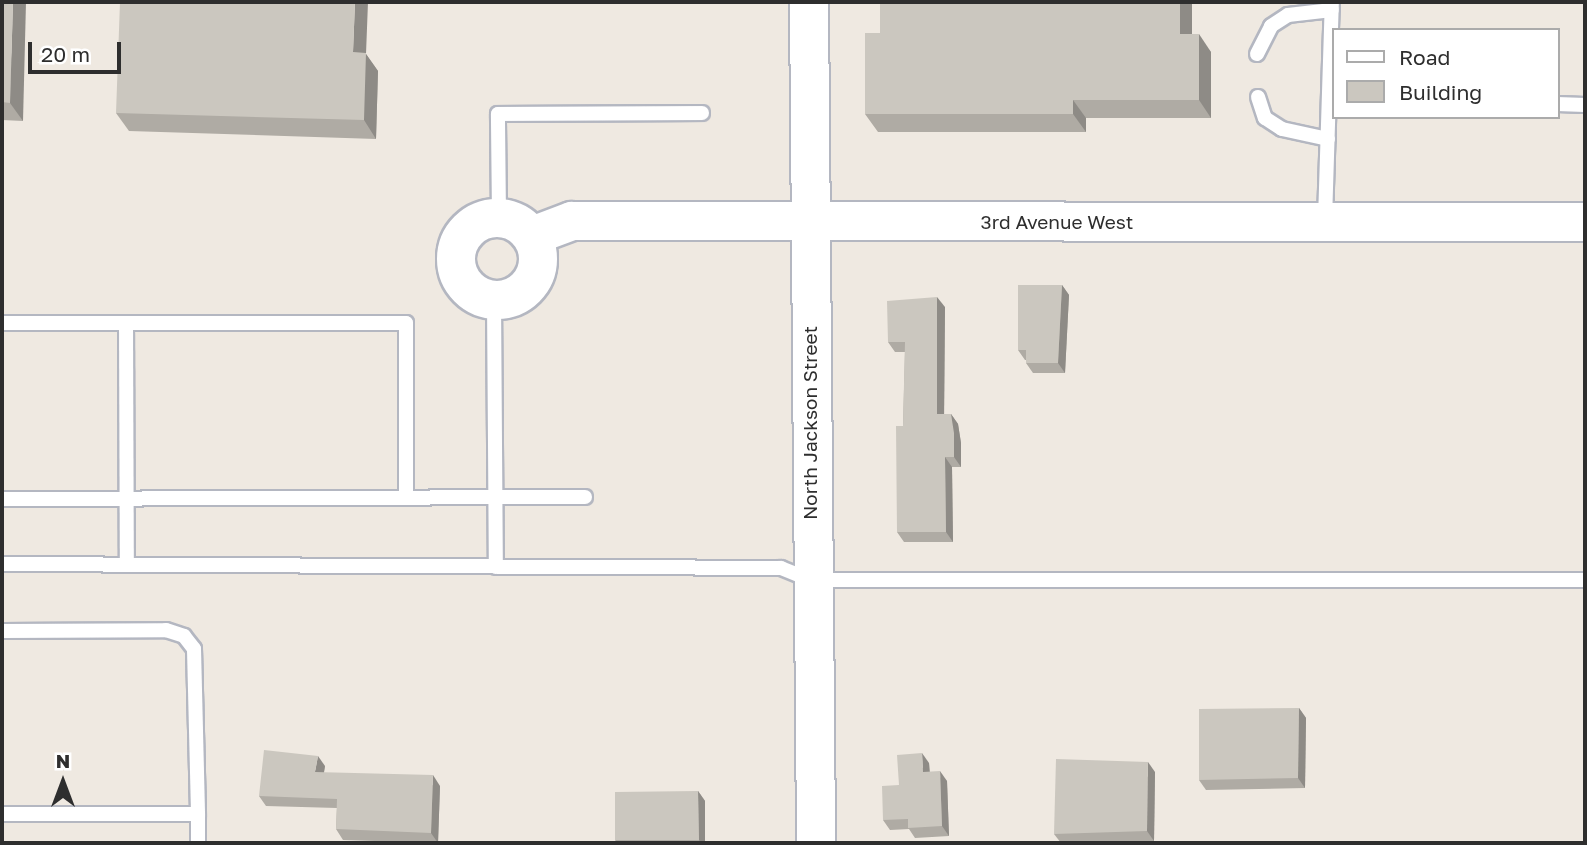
<!DOCTYPE html>
<style>
body{margin:0}
#map{position:relative;width:1587px;height:845px;overflow:hidden;background:#efe9e1;font-family:"Golos Text",sans-serif}
div>[style]{position:absolute}
.roads{filter:drop-shadow(2px 0 #b4b7c1) drop-shadow(-2px 0 #b4b7c1) drop-shadow(0 2px #b4b7c1) drop-shadow(0 -2px #b4b7c1)}
.lane>*{height:14px;margin:-7px;padding:0 7px;transform-origin:7px;border-radius:7px;background:#fff}
.secondary>*{height:38px;margin:-19px;padding:0 19px;transform-origin:19px;border-radius:19px;background:#fff}
.secondary>.ring{margin:-19px;padding:0;box-sizing:content-box;background:none;border:38px solid #fff;border-radius:50%}
.wall>*{inset:0;background:#afaba4}
.shaded-wall>*{inset:0;background:#8e8b86}
.building>*{inset:0;background:#cbc7bf}
span{translate:-50% -50%;white-space:nowrap;text-align:center;line-height:1.15;-webkit-text-stroke:5px #fff;paint-order:stroke}
.street-label{font-size:19px;color:#2e2e2e}
.frame{position:absolute;inset:0;border:4px solid #2e2e2e;pointer-events:none}
.legend{position:absolute;left:1332px;top:28px;width:228px;height:91px;box-sizing:border-box;background:#fff;border:2px solid #ababab;margin:0;padding:9px 12px;list-style:none;font-size:21px;color:#2e2e2e}
.legend li{display:flex;align-items:center;gap:14px;height:35px}
.legend b{width:35px;border:2px solid #ababab}
.north{position:absolute;left:28px;top:747px;width:70px;height:70px;-webkit-text-stroke:5px #fff;paint-order:stroke;rotate:0deg;font-size:19px;font-weight:700;line-height:28px;text-align:center;color:#2e2e2e}
.north::after{content:'';display:block;margin:auto;width:24px;height:32px;background:#2e2e2e;clip-path:polygon(50% 0,100% 100%,50% 72%,0 100%)}
.scale{position:absolute;left:28px;top:42px;width:93px;height:32px;box-sizing:border-box;border:4px solid #2e2e2e;border-top:0;padding-left:9px;font-size:21px;line-height:24px;white-space:nowrap;color:#2e2e2e;-webkit-text-stroke:5px #fff;paint-order:stroke}
</style>
<div id="map">
<div class="roads">
<div class="lane">
<div style="left:1257px;top:54px;width:31px;rotate:-63deg"></div>
<div style="left:1271px;top:26px;width:20px;rotate:-33deg"></div>
<div style="left:1288px;top:15px;width:44px;rotate:-6.5deg"></div>
<div style="left:1258px;top:97px;width:22px;rotate:72deg"></div>
<div style="left:1265px;top:118px;width:20px;rotate:33deg"></div>
<div style="left:1282px;top:129px;width:47px;rotate:12.3deg"></div>
<div style="left:1557px;top:104px;width:28px;rotate:2deg"></div>
<div style="left:499px;top:217px;width:103px;rotate:-90.6deg"></div>
<div style="left:498px;top:114px;width:204px;rotate:-0.3deg"></div>
<div style="left:1325px;top:220px;width:218px;rotate:-88.2deg"></div>
<div style="left:494px;top:300px;width:267px;rotate:89.6deg"></div>
<div style="left:2px;top:323px;width:404px"></div>
<div style="left:406px;top:323px;width:175px;rotate:90deg"></div>
<div style="left:126px;top:323px;width:242px;rotate:89.8deg"></div>
<div style="left:2px;top:499px;width:583px;rotate:-0.2deg"></div>
<div style="left:2px;top:564px;width:779px;rotate:0.29deg"></div>
<div style="left:781px;top:568px;width:31px;rotate:22deg"></div>
<div style="left:810px;top:580px;width:775px"></div>
<div style="left:2px;top:631px;width:164px;rotate:-0.3deg"></div>
<div style="left:166px;top:630px;width:19px;rotate:18deg"></div>
<div style="left:184px;top:636px;width:16px;rotate:52deg"></div>
<div style="left:194px;top:649px;width:165px;rotate:88.6deg"></div>
<div style="left:198px;top:814px;width:196px;rotate:180deg"></div>
<div style="left:198px;top:814px;width:29px;rotate:90deg"></div>
</div>
<div class="secondary">
<div style="left:809px;top:2px;width:841px;rotate:89.52deg"></div>
<div class="ring" style="left:456px;top:218px;width:44px;height:44px"></div>
<div style="left:532px;top:236px;width:43px;rotate:-20.6deg"></div>
<div style="left:572px;top:221px;width:1013px;rotate:0.06deg"></div>
</div>
</div>
<div class="wall">
<div style="clip-path:polygon(2px 2px,23px 121px,2px 120px)"></div>
<div style="clip-path:polygon(1192px 2px,1192px 34px,1211px 52px,1211px 118px,1086px 118px,1086px 132px,878px 132px,865px 114px)"></div>
<div style="clip-path:polygon(366px 54px,378px 71px,376px 139px,129px 131px,116px 113px)"></div>
<div style="clip-path:polygon(1062px 285px,1069px 295px,1065px 373px,1033px 373px,1026px 363px,1026px 360px,1025px 360px,1018px 350px)"></div>
<div style="clip-path:polygon(945px 307px,944px 414px,951px 414px,958px 424px,961px 443px,961px 467px,952px 467px,953px 542px,904px 542px,897px 532px,903px 426px,905px 352px,895px 352px,888px 342px)"></div>
<div style="clip-path:polygon(1299px 708px,1306px 718px,1305px 788px,1206px 790px,1199px 780px)"></div>
<div style="clip-path:polygon(929px 763px,930px 772px,947px 781px,949px 836px,915px 838px,909px 829px,890px 830px,883px 820px,899px 785px)"></div>
<div style="clip-path:polygon(325px 766px,324px 773px,440px 786px,438px 843px,343px 840px,336px 829px,337px 808px,266px 806px,259px 796px)"></div>
<div style="clip-path:polygon(1155px 772px,1154px 841px,1061px 843px,1054px 834px)"></div>
<div style="clip-path:polygon(698px 791px,705px 801px,705px 843px,617px 843px,615px 840px)"></div>
</div>
<div class="shaded-wall">
<div style="clip-path:polygon(13px 2px,26px 2px,23px 121px,10px 103px)"></div>
<div style="clip-path:polygon(355px 2px,368px 2px,366px 54px,378px 71px,376px 139px,364px 120px,353px 52px)"></div>
<div style="clip-path:polygon(1180px 2px,1192px 2px,1192px 52px,1180px 34px)"></div>
<div style="clip-path:polygon(1199px 34px,1211px 52px,1211px 118px,1199px 100px)"></div>
<div style="clip-path:polygon(1073px 100px,1086px 118px,1086px 132px,1073px 114px)"></div>
<div style="clip-path:polygon(1062px 285px,1069px 295px,1065px 373px,1058px 363px)"></div>
<div style="clip-path:polygon(937px 297px,945px 307px,944px 424px,937px 414px)"></div>
<div style="clip-path:polygon(951px 414px,958px 424px,961px 443px,961px 467px,954px 457px)"></div>
<div style="clip-path:polygon(945px 457px,952px 467px,953px 542px,946px 532px)"></div>
<div style="clip-path:polygon(1299px 708px,1306px 718px,1305px 788px,1298px 778px)"></div>
<div style="clip-path:polygon(922px 753px,929px 763px,930px 782px,923px 772px)"></div>
<div style="clip-path:polygon(318px 756px,325px 766px,322px 782px,315px 772px)"></div>
<div style="clip-path:polygon(1148px 762px,1155px 772px,1154px 841px,1147px 831px)"></div>
<div style="clip-path:polygon(940px 771px,947px 781px,949px 836px,942px 826px)"></div>
<div style="clip-path:polygon(433px 775px,440px 786px,438px 843px,431px 833px)"></div>
<div style="clip-path:polygon(698px 791px,705px 801px,705px 843px,701px 843px,699px 840px)"></div>
</div>
<div class="building">
<div style="clip-path:polygon(2px 2px,13px 2px,10px 103px,2px 102px)"></div>
<div style="clip-path:polygon(120px 2px,355px 2px,353px 52px,366px 53px,364px 120px,116px 113px)"></div>
<div style="clip-path:polygon(880px 2px,1180px 2px,1180px 34px,1199px 34px,1199px 100px,1073px 100px,1073px 114px,865px 114px,865px 33px,880px 33px)"></div>
<div style="clip-path:polygon(1018px 285px,1062px 285px,1058px 363px,1026px 363px,1026px 350px,1018px 350px)"></div>
<div style="clip-path:polygon(937px 297px,937px 414px,951px 414px,954px 433px,954px 457px,945px 457px,946px 532px,897px 532px,896px 426px,903px 426px,905px 342px,888px 342px,887px 301px)"></div>
<div style="clip-path:polygon(1299px 708px,1298px 778px,1199px 780px,1199px 709px)"></div>
<div style="clip-path:polygon(264px 750px,318px 756px,315px 772px,433px 775px,431px 833px,336px 829px,337px 799px,259px 796px)"></div>
<div style="clip-path:polygon(922px 753px,923px 772px,940px 771px,942px 826px,908px 828px,908px 819px,883px 820px,882px 786px,899px 785px,897px 755px)"></div>
<div style="clip-path:polygon(1056px 759px,1148px 762px,1147px 831px,1054px 834px)"></div>
<div style="clip-path:polygon(698px 791px,699px 840px,615px 840px,615px 792px)"></div>
</div>
<div class="street-label">
<span style="left:1057px;top:222px">3rd Avenue West</span>
<span style="left:810px;top:423px;rotate:-90deg">North Jackson Street</span>
</div>
<div class="frame"></div>
<ul class="legend">
<li><b style="height:9px;background:#fff"></b>Road</li>
<li><b style="height:19px;background:#cbc7bf"></b>Building</li>
</ul>
<div class="north">N</div>
<div class="scale">20 m</div>
</div>
